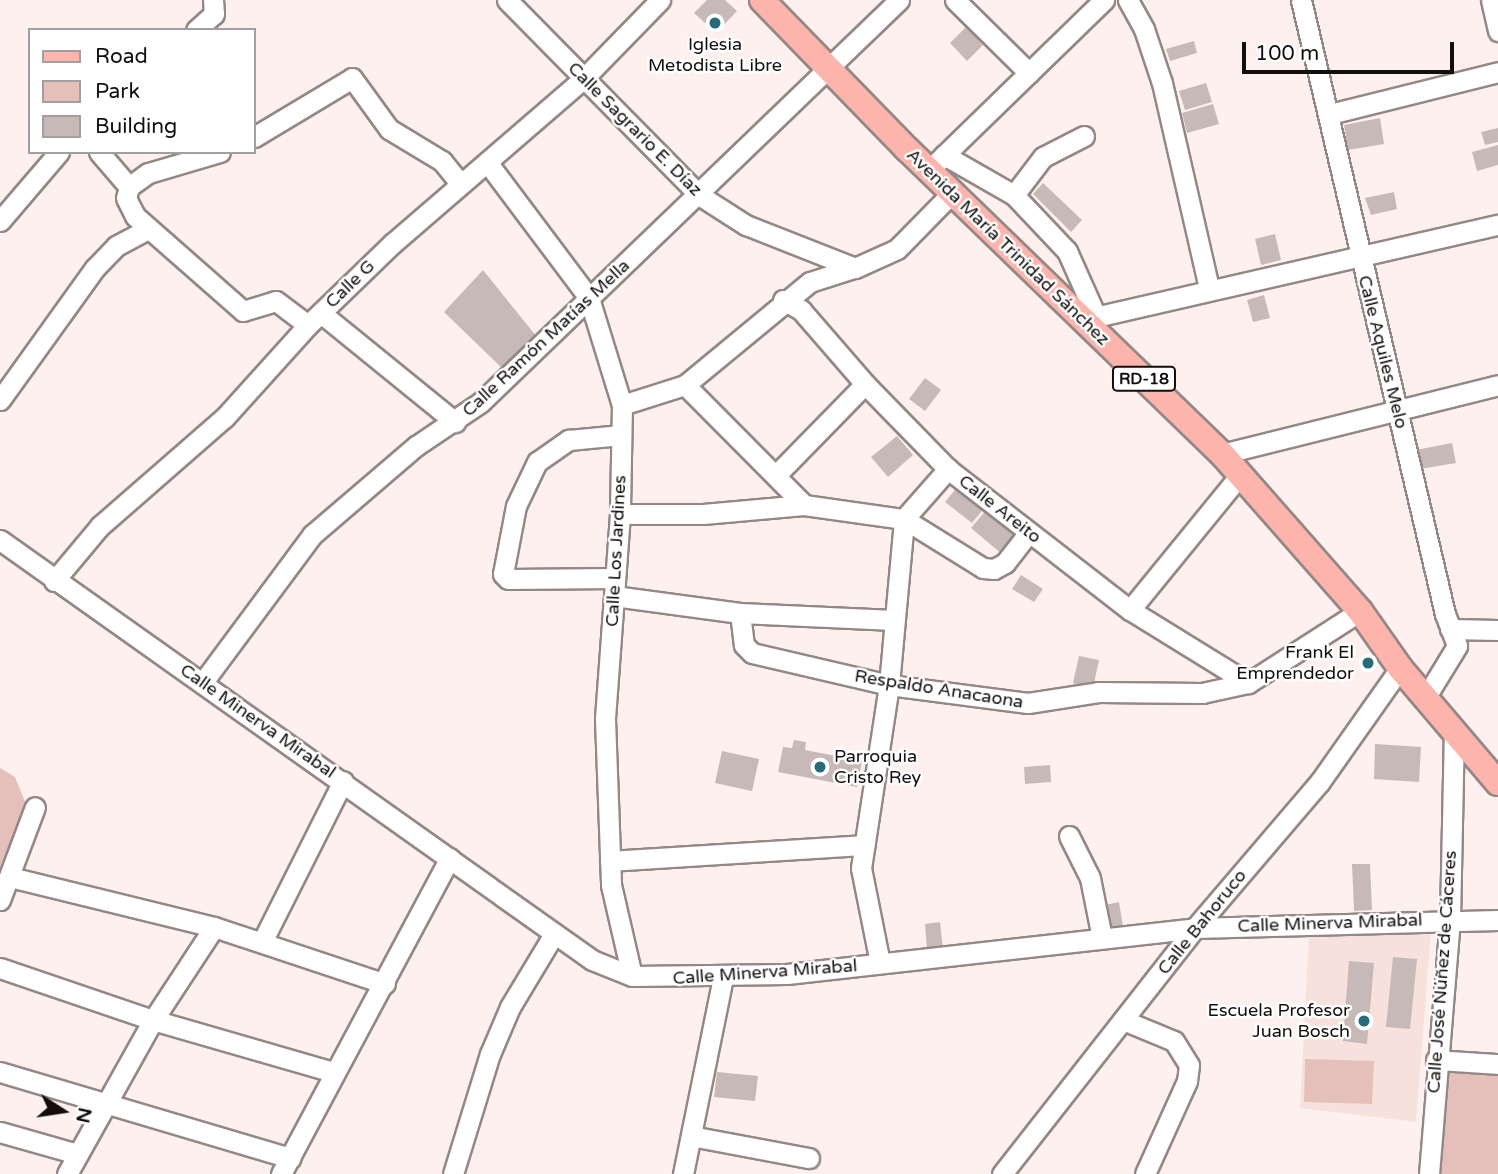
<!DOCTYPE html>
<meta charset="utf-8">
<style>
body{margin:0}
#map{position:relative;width:1498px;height:1174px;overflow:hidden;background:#fef0ee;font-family:"Varela Round",sans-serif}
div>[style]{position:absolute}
.built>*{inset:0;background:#f7e1dd}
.green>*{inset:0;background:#e5c0bb}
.building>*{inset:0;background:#c6b9b7}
.roads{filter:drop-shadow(2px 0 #948886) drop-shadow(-2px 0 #948886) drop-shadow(0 2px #948886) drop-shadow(0 -2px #948886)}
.minor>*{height:19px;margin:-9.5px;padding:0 9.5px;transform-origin:9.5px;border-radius:9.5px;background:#fff}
.major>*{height:24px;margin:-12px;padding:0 12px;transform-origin:12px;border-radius:12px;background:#fdb4ac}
.dots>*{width:19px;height:19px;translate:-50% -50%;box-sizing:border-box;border:4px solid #fff;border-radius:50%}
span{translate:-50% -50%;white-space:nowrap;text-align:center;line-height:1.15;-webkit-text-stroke:5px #fff;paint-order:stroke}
.shield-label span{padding:2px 5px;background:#fff;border:2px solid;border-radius:5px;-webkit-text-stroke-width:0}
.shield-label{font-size:16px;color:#130e0e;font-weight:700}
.poi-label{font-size:18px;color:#130e0e}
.right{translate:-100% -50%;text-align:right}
.left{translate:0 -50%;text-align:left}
.street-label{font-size:18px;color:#130e0e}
.legend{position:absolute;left:28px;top:28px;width:228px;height:126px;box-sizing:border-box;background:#fff;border:2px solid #a19f9f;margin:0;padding:9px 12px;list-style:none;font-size:21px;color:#130e0e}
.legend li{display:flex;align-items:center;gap:14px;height:35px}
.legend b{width:35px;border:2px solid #a19f9f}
.north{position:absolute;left:28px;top:1076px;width:70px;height:70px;-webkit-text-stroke:5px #fff;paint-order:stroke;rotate:102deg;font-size:19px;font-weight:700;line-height:28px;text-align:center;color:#130e0e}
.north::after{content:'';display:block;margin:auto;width:24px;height:32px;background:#130e0e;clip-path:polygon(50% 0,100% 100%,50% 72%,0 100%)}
.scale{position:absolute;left:1242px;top:42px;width:212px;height:32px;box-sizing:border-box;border:4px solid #130e0e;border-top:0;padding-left:9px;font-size:21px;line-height:24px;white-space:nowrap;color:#130e0e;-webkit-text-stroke:5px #fff;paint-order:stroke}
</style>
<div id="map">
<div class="built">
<div style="clip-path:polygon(1431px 930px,1416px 1122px,1300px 1108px,1309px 934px)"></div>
</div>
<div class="green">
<div style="clip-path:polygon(0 768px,15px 777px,26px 804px,0 867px)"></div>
<div style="clip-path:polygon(1305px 1059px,1374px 1061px,1372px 1104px,1304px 1102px)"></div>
<div style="clip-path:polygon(1443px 1068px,1498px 1071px,1498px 1174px,1436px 1174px)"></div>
</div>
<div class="building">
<div style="clip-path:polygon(707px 0,725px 0,737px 11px,716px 33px,694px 13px)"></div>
<div style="clip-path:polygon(966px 27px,983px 45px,967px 61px,950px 43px)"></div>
<div style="clip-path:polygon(1194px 41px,1197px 53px,1170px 61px,1166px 49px)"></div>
<div style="clip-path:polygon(1206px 83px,1212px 102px,1185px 110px,1179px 91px)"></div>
<div style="clip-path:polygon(1213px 104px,1219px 124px,1187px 133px,1182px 113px)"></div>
<div style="clip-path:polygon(1380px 118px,1384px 144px,1348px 150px,1344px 125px)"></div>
<div style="clip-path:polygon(1498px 128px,1498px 142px,1485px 145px,1481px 132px)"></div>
<div style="clip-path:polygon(1498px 145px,1498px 165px,1477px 171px,1472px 152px)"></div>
<div style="clip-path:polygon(1043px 183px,1082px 220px,1071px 232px,1033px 194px)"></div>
<div style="clip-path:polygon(1394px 192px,1397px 209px,1371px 215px,1365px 198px)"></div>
<div style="clip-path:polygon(1275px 234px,1281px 260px,1261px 265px,1255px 239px)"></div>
<div style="clip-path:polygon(483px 270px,537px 337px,505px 371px,444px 312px)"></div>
<div style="clip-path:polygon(1264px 295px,1270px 318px,1253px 322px,1247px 300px)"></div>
<div style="clip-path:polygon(925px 378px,941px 390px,925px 411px,909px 399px)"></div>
<div style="clip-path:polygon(897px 436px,913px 455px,888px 477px,871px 457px)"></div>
<div style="clip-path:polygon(1452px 443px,1456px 463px,1420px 469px,1416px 450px)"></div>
<div style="clip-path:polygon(959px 485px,985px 507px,972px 523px,945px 502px)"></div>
<div style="clip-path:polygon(987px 509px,1018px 535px,1002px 554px,971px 528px)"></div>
<div style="clip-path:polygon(1021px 575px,1043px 589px,1034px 602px,1012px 589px)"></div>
<div style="clip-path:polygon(1079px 656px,1099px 660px,1093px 688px,1073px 683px)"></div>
<div style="clip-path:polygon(794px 740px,806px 742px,805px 750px,862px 761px,857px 787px,778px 772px,783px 747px,792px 748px)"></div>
<div style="clip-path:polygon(1375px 744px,1421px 747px,1419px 782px,1374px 779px)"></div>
<div style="clip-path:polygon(722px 751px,759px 759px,752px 791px,715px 783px)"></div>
<div style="clip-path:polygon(1050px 765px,1051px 782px,1025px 784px,1024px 767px)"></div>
<div style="clip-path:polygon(1352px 864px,1370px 864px,1372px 910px,1354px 911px)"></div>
<div style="clip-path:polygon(1119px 902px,1124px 933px,1110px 935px,1105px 905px)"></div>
<div style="clip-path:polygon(940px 922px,943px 949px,927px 950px,925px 924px)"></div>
<div style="clip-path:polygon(1393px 957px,1417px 959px,1410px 1029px,1386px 1027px)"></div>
<div style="clip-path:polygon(1349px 961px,1374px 963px,1367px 1044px,1343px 1041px)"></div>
<div style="clip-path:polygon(717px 1072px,758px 1076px,755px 1101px,714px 1097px)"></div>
</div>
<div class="roads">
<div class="minor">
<div style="left:507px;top:0;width:274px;rotate:45.4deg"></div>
<div style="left:699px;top:195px;width:56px;rotate:32.6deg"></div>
<div style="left:746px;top:225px;width:117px;rotate:21.5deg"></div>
<div style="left:855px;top:268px;width:46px;rotate:-24.3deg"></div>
<div style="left:897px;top:249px;width:80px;rotate:-45.5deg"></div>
<div style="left:955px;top:0;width:104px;rotate:44.6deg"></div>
<div style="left:1128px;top:0;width:33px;rotate:61deg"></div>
<div style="left:1144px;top:29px;width:57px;rotate:71.6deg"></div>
<div style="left:1162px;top:83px;width:210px;rotate:77.1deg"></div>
<div style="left:1301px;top:0;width:631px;rotate:76.8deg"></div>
<div style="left:1445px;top:614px;width:34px;rotate:69deg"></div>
<div style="left:1457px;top:646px;width:57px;rotate:121.5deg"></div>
<div style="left:1491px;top:0;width:32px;rotate:77deg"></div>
<div style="left:196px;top:30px;width:24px;rotate:-42deg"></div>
<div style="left:214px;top:14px;width:14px;rotate:-94deg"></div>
<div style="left:1330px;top:114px;width:173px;rotate:-14deg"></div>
<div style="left:254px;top:137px;width:114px;rotate:-31deg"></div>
<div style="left:352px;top:78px;width:63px;rotate:54deg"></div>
<div style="left:389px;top:129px;width:62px;rotate:31.1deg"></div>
<div style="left:442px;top:161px;width:27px;rotate:51deg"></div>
<div style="left:99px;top:152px;width:46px;rotate:49.4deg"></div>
<div style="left:220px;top:152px;width:75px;rotate:163.7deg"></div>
<div style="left:148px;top:173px;width:24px;rotate:144deg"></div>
<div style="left:129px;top:187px;width:11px;rotate:105deg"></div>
<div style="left:126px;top:198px;width:20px;rotate:63deg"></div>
<div style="left:135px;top:216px;width:144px;rotate:41.3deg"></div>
<div style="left:243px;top:311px;width:34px;rotate:-17deg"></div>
<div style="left:276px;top:301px;width:40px;rotate:37deg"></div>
<div style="left:944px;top:155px;width:81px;rotate:29.7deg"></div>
<div style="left:1014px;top:195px;width:77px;rotate:46.6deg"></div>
<div style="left:1067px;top:251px;width:71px;rotate:66deg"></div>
<div style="left:487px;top:162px;width:170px;rotate:53.1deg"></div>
<div style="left:589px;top:298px;width:112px;rotate:72.9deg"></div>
<div style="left:622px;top:405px;width:109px;rotate:91.1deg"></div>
<div style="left:620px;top:514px;width:206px;rotate:94.2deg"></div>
<div style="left:605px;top:719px;width:166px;rotate:87.9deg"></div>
<div style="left:611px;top:885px;width:93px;rotate:77deg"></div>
<div style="left:930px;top:169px;width:243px;rotate:-44.2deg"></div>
<div style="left:1014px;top:195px;width:48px;rotate:-52.7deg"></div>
<div style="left:1043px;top:157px;width:46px;rotate:-27.1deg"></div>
<div style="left:0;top:221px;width:91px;rotate:-49.5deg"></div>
<div style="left:783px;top:300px;width:21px;rotate:29deg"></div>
<div style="left:801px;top:310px;width:98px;rotate:49.1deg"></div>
<div style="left:865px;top:384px;width:119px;rotate:45.7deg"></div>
<div style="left:948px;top:469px;width:230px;rotate:37.8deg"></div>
<div style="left:1130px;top:610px;width:139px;rotate:31.7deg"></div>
<div style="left:321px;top:313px;width:173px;rotate:39.1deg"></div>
<div style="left:1082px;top:320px;width:427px;rotate:-12.9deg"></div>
<div style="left:685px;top:385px;width:169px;rotate:45.2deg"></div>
<div style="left:0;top:400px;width:163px;rotate:-54.3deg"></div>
<div style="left:95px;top:268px;width:30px;rotate:-46deg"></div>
<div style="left:116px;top:246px;width:36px;rotate:-28deg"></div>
<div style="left:622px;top:405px;width:66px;rotate:-17.6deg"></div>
<div style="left:685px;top:385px;width:162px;rotate:-39.5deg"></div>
<div style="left:810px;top:282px;width:46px;rotate:-17.7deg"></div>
<div style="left:1222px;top:454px;width:284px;rotate:-14deg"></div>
<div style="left:777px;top:474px;width:126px;rotate:-45.6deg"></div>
<div style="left:620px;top:514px;width:83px"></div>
<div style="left:703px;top:514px;width:101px;rotate:-5.1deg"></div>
<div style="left:804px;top:505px;width:101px;rotate:8deg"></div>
<div style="left:904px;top:519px;width:93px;rotate:31.8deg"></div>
<div style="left:983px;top:568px;width:11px;rotate:5deg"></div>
<div style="left:994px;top:569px;width:13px;rotate:-29deg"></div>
<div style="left:1005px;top:563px;width:39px;rotate:-52deg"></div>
<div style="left:0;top:540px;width:726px;rotate:35.35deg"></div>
<div style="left:592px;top:960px;width:43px;rotate:21.8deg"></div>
<div style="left:632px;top:976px;width:155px;rotate:-0.7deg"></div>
<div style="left:787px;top:974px;width:411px;rotate:-6.4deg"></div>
<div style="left:1195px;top:928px;width:303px;rotate:-1.5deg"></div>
<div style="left:615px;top:578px;width:107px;rotate:179.5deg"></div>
<div style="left:508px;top:579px;width:7px;rotate:-135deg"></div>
<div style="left:503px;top:574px;width:69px;rotate:-79.2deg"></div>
<div style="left:516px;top:506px;width:49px;rotate:-64.5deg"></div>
<div style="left:537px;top:462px;width:39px;rotate:-35deg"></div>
<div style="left:569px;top:440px;width:52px;rotate:-5.5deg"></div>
<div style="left:54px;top:581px;width:72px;rotate:-50.1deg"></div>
<div style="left:100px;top:526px;width:164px;rotate:-41.1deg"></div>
<div style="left:224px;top:418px;width:125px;rotate:-47.9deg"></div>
<div style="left:308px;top:325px;width:118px;rotate:-44deg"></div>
<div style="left:393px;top:243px;width:252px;rotate:-40.8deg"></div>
<div style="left:584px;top:78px;width:109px;rotate:-45.7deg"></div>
<div style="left:614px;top:596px;width:127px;rotate:7.7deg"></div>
<div style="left:740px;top:613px;width:154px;rotate:2.6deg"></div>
<div style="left:1130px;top:610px;width:174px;rotate:-50.8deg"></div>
<div style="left:740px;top:613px;width:32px;rotate:83deg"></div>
<div style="left:744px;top:645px;width:11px;rotate:45deg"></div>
<div style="left:752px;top:653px;width:141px;rotate:13.1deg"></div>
<div style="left:889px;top:685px;width:140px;rotate:7.4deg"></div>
<div style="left:1028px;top:703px;width:71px;rotate:-8.9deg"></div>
<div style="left:1098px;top:692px;width:104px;rotate:0.6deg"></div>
<div style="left:1202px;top:693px;width:47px;rotate:-12.3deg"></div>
<div style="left:1248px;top:683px;width:133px;rotate:-32.7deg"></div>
<div style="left:1450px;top:629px;width:48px;rotate:1.2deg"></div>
<div style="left:203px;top:682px;width:183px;rotate:-53.4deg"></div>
<div style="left:312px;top:535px;width:137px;rotate:-40.6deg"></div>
<div style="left:416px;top:446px;width:78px;rotate:-34.1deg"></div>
<div style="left:481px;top:402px;width:580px;rotate:-43.88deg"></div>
<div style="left:1069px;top:836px;width:47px;rotate:63.4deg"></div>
<div style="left:1090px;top:878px;width:61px;rotate:78.7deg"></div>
<div style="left:610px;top:861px;width:255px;rotate:-3.6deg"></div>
<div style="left:10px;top:877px;width:210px;rotate:13.8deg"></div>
<div style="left:214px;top:927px;width:180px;rotate:18.4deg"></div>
<div style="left:0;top:900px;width:99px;rotate:-69.4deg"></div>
<div style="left:262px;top:942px;width:180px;rotate:-63.3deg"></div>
<div style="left:880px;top:963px;width:97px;rotate:-101.3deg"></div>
<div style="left:861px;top:868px;width:185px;rotate:-81.3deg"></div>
<div style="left:889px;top:685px;width:167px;rotate:-84.8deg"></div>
<div style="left:904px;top:519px;width:67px;rotate:-48.7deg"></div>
<div style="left:0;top:968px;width:162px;rotate:18.8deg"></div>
<div style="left:153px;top:1020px;width:187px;rotate:16.1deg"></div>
<div style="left:1123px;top:1020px;width:55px;rotate:22.4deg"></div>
<div style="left:1174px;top:1041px;width:28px;rotate:58deg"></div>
<div style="left:1189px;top:1065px;width:16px;rotate:97deg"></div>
<div style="left:1187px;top:1081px;width:102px;rotate:114.3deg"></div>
<div style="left:1436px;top:1060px;width:62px;rotate:3.7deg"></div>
<div style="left:0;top:1072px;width:303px;rotate:16.5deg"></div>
<div style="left:0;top:1132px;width:81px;rotate:15.8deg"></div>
<div style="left:691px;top:1136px;width:120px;rotate:10.6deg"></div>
<div style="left:67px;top:1174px;width:176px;rotate:-60.8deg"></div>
<div style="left:153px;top:1020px;width:111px;rotate:-56.7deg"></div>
<div style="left:281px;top:1174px;width:358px;rotate:-61.9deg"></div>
<div style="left:453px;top:1174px;width:126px;rotate:-72.9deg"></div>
<div style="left:490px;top:1054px;width:51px;rotate:-66.9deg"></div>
<div style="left:510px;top:1007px;width:85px;rotate:-58.9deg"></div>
<div style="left:683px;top:1174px;width:201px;rotate:-78.5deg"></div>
<div style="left:1002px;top:1174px;width:313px;rotate:-51.9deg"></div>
<div style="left:1195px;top:928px;width:191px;rotate:-49.5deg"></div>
<div style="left:1319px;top:783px;width:141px;rotate:-54.8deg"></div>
<div style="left:1429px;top:1174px;width:256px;rotate:-85.3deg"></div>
<div style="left:1450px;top:919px;width:190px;rotate:-88.8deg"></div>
</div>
<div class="major">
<div style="left:762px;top:0;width:209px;rotate:45.8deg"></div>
<div style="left:908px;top:150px;width:437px;rotate:44.1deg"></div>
<div style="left:1222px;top:454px;width:209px;rotate:48.7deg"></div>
<div style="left:1360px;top:611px;width:70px;rotate:54.9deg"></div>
<div style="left:1400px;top:668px;width:151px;rotate:49.6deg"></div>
</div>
</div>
<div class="dots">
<div style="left:715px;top:23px;background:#256b7a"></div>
<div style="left:1368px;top:663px;background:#256b7a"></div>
<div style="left:820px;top:767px;background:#256b7a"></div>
<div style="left:1364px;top:1021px;background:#256b7a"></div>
</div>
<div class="shield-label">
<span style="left:1144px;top:379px">RD-18</span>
</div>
<div class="poi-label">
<span style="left:715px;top:55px">Iglesia<br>Metodista Libre</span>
<span class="right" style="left:1354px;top:663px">Frank El<br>Emprendedor</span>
<span class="left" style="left:834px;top:767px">Parroquia<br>Cristo Rey</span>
<span class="right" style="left:1350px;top:1021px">Escuela Profesor<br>Juan Bosch</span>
</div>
<div class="street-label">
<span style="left:635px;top:129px;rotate:45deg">Calle Sagrario E. Díaz</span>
<span style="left:1008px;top:247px;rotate:44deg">Avenida María Trinidad Sánchez</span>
<span style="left:350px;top:284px;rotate:-44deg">Calle G</span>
<span style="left:546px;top:338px;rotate:-43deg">Calle Ramón Matías Mella</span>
<span style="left:1383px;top:352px;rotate:76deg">Calle Aquiles Melo</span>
<span style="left:1000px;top:509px;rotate:38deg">Calle Areito</span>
<span style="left:616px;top:551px;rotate:-87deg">Calle Los Jardines</span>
<span style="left:939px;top:689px;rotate:9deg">Respaldo Anacaona</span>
<span style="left:258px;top:721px;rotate:35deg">Calle Minerva Mirabal</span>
<span style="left:1202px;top:922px;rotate:-51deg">Calle Bahoruco</span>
<span style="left:1330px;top:923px;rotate:-2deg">Calle Minerva Mirabal</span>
<span style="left:765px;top:972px;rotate:-4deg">Calle Minerva Mirabal</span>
<span style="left:1442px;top:972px;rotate:-86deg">Calle José Núñez de Cáceres</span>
</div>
<ul class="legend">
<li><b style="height:9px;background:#fdb4ac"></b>Road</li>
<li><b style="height:19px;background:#e5c0bb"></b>Park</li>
<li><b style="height:19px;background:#c6b9b7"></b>Building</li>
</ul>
<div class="north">N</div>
<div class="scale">100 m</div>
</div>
